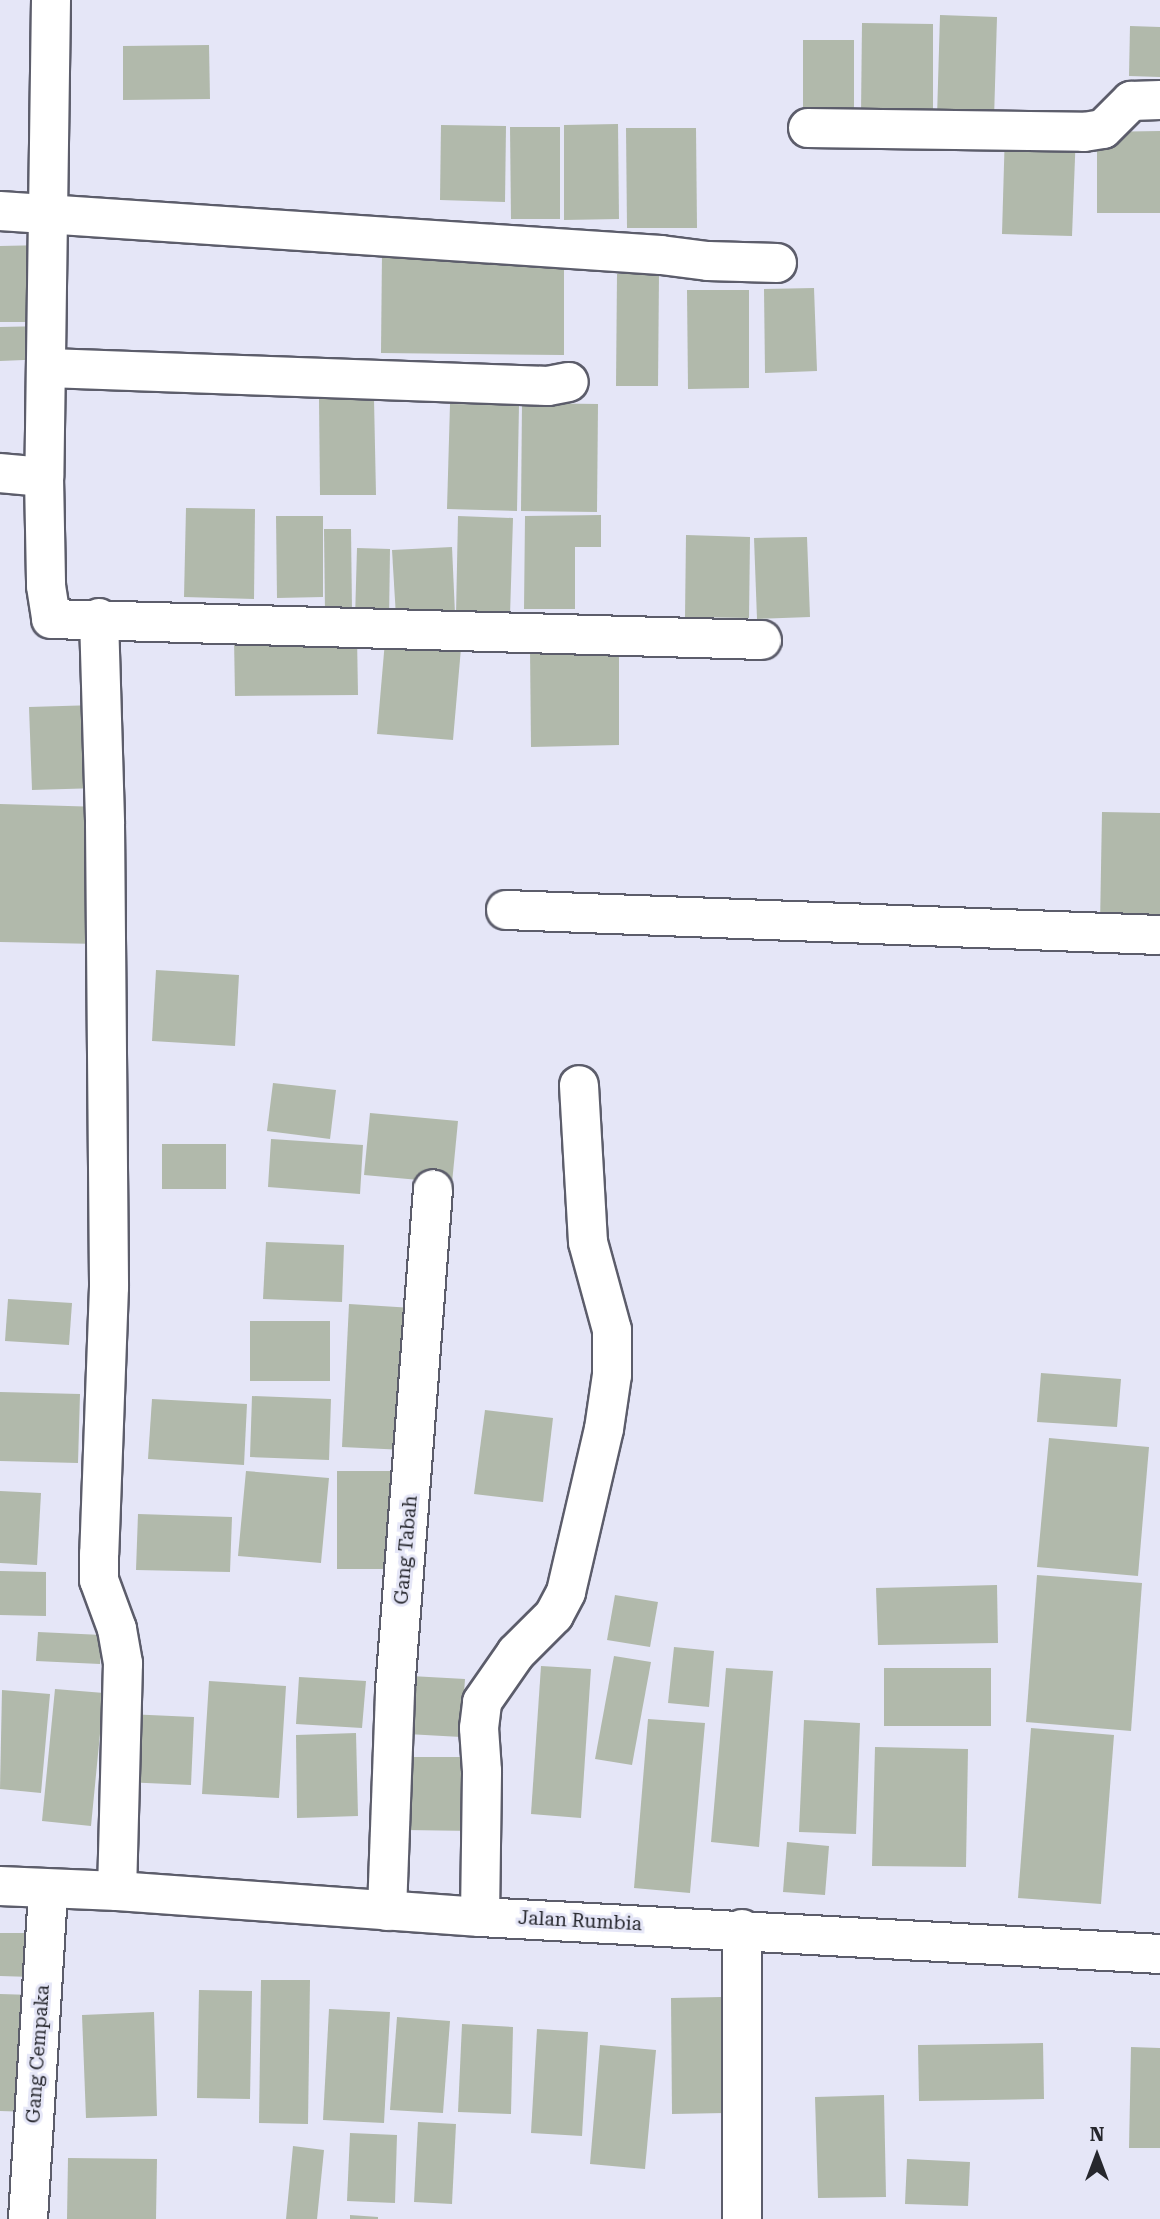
<!DOCTYPE html>
<style>
body{margin:0}
#map{position:relative;width:1160px;height:2219px;overflow:hidden;background:#e5e6f7;font-family:"Roboto Serif",serif}
div>[style]{position:absolute}
.building>*{inset:0;background:#b1b9ab}
.roads{filter:drop-shadow(2px 0 #5c5d6b) drop-shadow(-2px 0 #5c5d6b) drop-shadow(0 2px #5c5d6b) drop-shadow(0 -2px #5c5d6b)}
.street>*{height:38px;margin:-19px;padding:0 19px;transform-origin:19px;border-radius:19px;background:#fff}
.highway>*{height:38px;margin:-19px;padding:0 19px;transform-origin:19px;border-radius:19px;background:#fff}
span{translate:-50% -50%;white-space:nowrap;text-align:center;line-height:1.15;-webkit-text-stroke:6px #e5e6f7;paint-order:stroke}
.street-label{font-size:19px;color:#26272d}
.north{position:absolute;left:1062px;top:2121px;width:70px;height:70px;-webkit-text-stroke:5px #e5e6f7;paint-order:stroke;rotate:0deg;font-size:19px;font-weight:700;line-height:28px;text-align:center;color:#26272d}
.north::after{content:'';display:block;margin:auto;width:24px;height:32px;background:#26272d;clip-path:polygon(50% 0,100% 100%,50% 72%,0 100%)}
</style>
<div id="map">
<div class="building">
<div style="clip-path:polygon(940px 15px,997px 17px,994px 119px,937px 117px)"></div>
<div style="clip-path:polygon(862px 23px,933px 24px,933px 115px,861px 114px)"></div>
<div style="clip-path:polygon(1130px 26px,1160px 27px,1160px 77px,1129px 76px)"></div>
<div style="clip-path:polygon(803px 40px,854px 40px,854px 115px,803px 115px)"></div>
<div style="clip-path:polygon(209px 45px,210px 99px,123px 100px,123px 46px)"></div>
<div style="clip-path:polygon(618px 124px,619px 219px,564px 220px,564px 125px)"></div>
<div style="clip-path:polygon(441px 125px,506px 126px,505px 202px,440px 200px)"></div>
<div style="clip-path:polygon(510px 127px,560px 127px,560px 219px,511px 219px)"></div>
<div style="clip-path:polygon(626px 128px,696px 128px,697px 228px,627px 228px)"></div>
<div style="clip-path:polygon(1005px 130px,1076px 132px,1072px 236px,1002px 234px)"></div>
<div style="clip-path:polygon(1160px 131px,1160px 213px,1097px 213px,1097px 132px)"></div>
<div style="clip-path:polygon(46px 245px,47px 322px,0 322px,0 246px)"></div>
<div style="clip-path:polygon(382px 253px,564px 254px,564px 355px,381px 353px)"></div>
<div style="clip-path:polygon(617px 274px,659px 274px,658px 386px,616px 386px)"></div>
<div style="clip-path:polygon(814px 288px,817px 371px,765px 373px,764px 289px)"></div>
<div style="clip-path:polygon(687px 290px,749px 290px,749px 388px,688px 389px)"></div>
<div style="clip-path:polygon(46px 326px,48px 359px,0 361px,0 327px)"></div>
<div style="clip-path:polygon(319px 399px,374px 399px,376px 495px,320px 495px)"></div>
<div style="clip-path:polygon(522px 403px,598px 404px,597px 512px,521px 511px)"></div>
<div style="clip-path:polygon(450px 404px,519px 405px,517px 511px,447px 509px)"></div>
<div style="clip-path:polygon(186px 508px,255px 509px,254px 599px,184px 597px)"></div>
<div style="clip-path:polygon(601px 515px,601px 547px,575px 547px,575px 609px,524px 609px,525px 516px)"></div>
<div style="clip-path:polygon(276px 516px,323px 516px,323px 597px,277px 598px)"></div>
<div style="clip-path:polygon(458px 516px,513px 518px,510px 616px,456px 615px)"></div>
<div style="clip-path:polygon(324px 529px,351px 529px,352px 612px,325px 612px)"></div>
<div style="clip-path:polygon(686px 535px,750px 537px,749px 618px,685px 617px)"></div>
<div style="clip-path:polygon(807px 537px,810px 617px,757px 619px,754px 538px)"></div>
<div style="clip-path:polygon(452px 547px,455px 614px,396px 617px,392px 550px)"></div>
<div style="clip-path:polygon(357px 548px,390px 549px,389px 620px,355px 619px)"></div>
<div style="clip-path:polygon(357px 636px,358px 695px,235px 696px,234px 638px)"></div>
<div style="clip-path:polygon(385px 641px,461px 648px,453px 740px,377px 734px)"></div>
<div style="clip-path:polygon(619px 647px,619px 745px,531px 747px,530px 648px)"></div>
<div style="clip-path:polygon(96px 705px,99px 788px,32px 790px,29px 707px)"></div>
<div style="clip-path:polygon(0 804px,102px 807px,99px 944px,0 942px)"></div>
<div style="clip-path:polygon(1102px 812px,1160px 813px,1160px 926px,1100px 925px)"></div>
<div style="clip-path:polygon(156px 970px,239px 975px,235px 1046px,152px 1041px)"></div>
<div style="clip-path:polygon(273px 1083px,336px 1090px,330px 1139px,267px 1131px)"></div>
<div style="clip-path:polygon(370px 1113px,458px 1121px,452px 1183px,364px 1175px)"></div>
<div style="clip-path:polygon(271px 1139px,363px 1145px,360px 1194px,268px 1187px)"></div>
<div style="clip-path:polygon(162px 1144px,226px 1144px,226px 1189px,162px 1189px)"></div>
<div style="clip-path:polygon(266px 1242px,344px 1245px,342px 1302px,263px 1299px)"></div>
<div style="clip-path:polygon(8px 1299px,72px 1303px,69px 1345px,5px 1341px)"></div>
<div style="clip-path:polygon(349px 1304px,413px 1308px,405px 1450px,342px 1447px)"></div>
<div style="clip-path:polygon(250px 1321px,330px 1321px,330px 1381px,250px 1381px)"></div>
<div style="clip-path:polygon(1041px 1373px,1121px 1379px,1117px 1427px,1037px 1422px)"></div>
<div style="clip-path:polygon(0 1392px,80px 1394px,78px 1463px,0 1461px)"></div>
<div style="clip-path:polygon(252px 1396px,331px 1399px,329px 1460px,250px 1457px)"></div>
<div style="clip-path:polygon(152px 1399px,247px 1404px,244px 1465px,148px 1459px)"></div>
<div style="clip-path:polygon(485px 1410px,553px 1418px,543px 1502px,474px 1494px)"></div>
<div style="clip-path:polygon(1049px 1438px,1149px 1447px,1138px 1576px,1037px 1567px)"></div>
<div style="clip-path:polygon(246px 1471px,329px 1478px,321px 1563px,238px 1556px)"></div>
<div style="clip-path:polygon(337px 1471px,401px 1471px,401px 1569px,337px 1569px)"></div>
<div style="clip-path:polygon(0 1491px,41px 1493px,37px 1565px,0 1563px)"></div>
<div style="clip-path:polygon(138px 1514px,232px 1517px,230px 1572px,136px 1570px)"></div>
<div style="clip-path:polygon(0 1571px,46px 1572px,46px 1616px,0 1615px)"></div>
<div style="clip-path:polygon(1037px 1575px,1142px 1583px,1131px 1731px,1026px 1722px)"></div>
<div style="clip-path:polygon(997px 1585px,998px 1643px,878px 1645px,876px 1588px)"></div>
<div style="clip-path:polygon(615px 1595px,658px 1602px,650px 1647px,607px 1640px)"></div>
<div style="clip-path:polygon(38px 1632px,102px 1635px,100px 1664px,36px 1661px)"></div>
<div style="clip-path:polygon(674px 1647px,714px 1651px,709px 1707px,668px 1703px)"></div>
<div style="clip-path:polygon(614px 1656px,651px 1662px,632px 1765px,595px 1759px)"></div>
<div style="clip-path:polygon(541px 1666px,591px 1669px,581px 1818px,531px 1814px)"></div>
<div style="clip-path:polygon(726px 1668px,773px 1671px,759px 1847px,711px 1842px)"></div>
<div style="clip-path:polygon(884px 1668px,991px 1668px,991px 1726px,884px 1726px)"></div>
<div style="clip-path:polygon(411px 1676px,465px 1679px,461px 1737px,407px 1734px)"></div>
<div style="clip-path:polygon(299px 1677px,366px 1681px,362px 1728px,296px 1724px)"></div>
<div style="clip-path:polygon(209px 1681px,286px 1686px,279px 1798px,202px 1794px)"></div>
<div style="clip-path:polygon(55px 1689px,104px 1693px,91px 1826px,42px 1821px)"></div>
<div style="clip-path:polygon(2px 1690px,50px 1694px,41px 1793px,0 1789px)"></div>
<div style="clip-path:polygon(127px 1714px,194px 1717px,191px 1785px,124px 1782px)"></div>
<div style="clip-path:polygon(648px 1719px,705px 1723px,690px 1893px,634px 1888px)"></div>
<div style="clip-path:polygon(804px 1720px,860px 1723px,856px 1834px,799px 1832px)"></div>
<div style="clip-path:polygon(1031px 1728px,1114px 1735px,1101px 1904px,1018px 1898px)"></div>
<div style="clip-path:polygon(356px 1733px,358px 1816px,297px 1818px,296px 1735px)"></div>
<div style="clip-path:polygon(875px 1747px,968px 1749px,966px 1867px,872px 1866px)"></div>
<div style="clip-path:polygon(407px 1757px,474px 1757px,474px 1831px,406px 1830px)"></div>
<div style="clip-path:polygon(787px 1842px,829px 1846px,825px 1895px,783px 1892px)"></div>
<div style="clip-path:polygon(0 1933px,33px 1933px,32px 1977px,0 1976px)"></div>
<div style="clip-path:polygon(261px 1980px,310px 1980px,308px 2124px,259px 2123px)"></div>
<div style="clip-path:polygon(199px 1990px,252px 1991px,250px 2099px,197px 2098px)"></div>
<div style="clip-path:polygon(0 1994px,33px 1995px,31px 2112px,0 2111px)"></div>
<div style="clip-path:polygon(722px 1997px,725px 2113px,672px 2114px,671px 1998px)"></div>
<div style="clip-path:polygon(329px 2009px,390px 2012px,384px 2123px,323px 2120px)"></div>
<div style="clip-path:polygon(154px 2012px,157px 2116px,86px 2118px,82px 2015px)"></div>
<div style="clip-path:polygon(397px 2017px,450px 2021px,443px 2113px,390px 2110px)"></div>
<div style="clip-path:polygon(462px 2024px,513px 2027px,511px 2114px,458px 2112px)"></div>
<div style="clip-path:polygon(537px 2029px,588px 2032px,582px 2136px,531px 2133px)"></div>
<div style="clip-path:polygon(1043px 2043px,1044px 2099px,919px 2101px,918px 2045px)"></div>
<div style="clip-path:polygon(600px 2045px,656px 2050px,645px 2169px,590px 2164px)"></div>
<div style="clip-path:polygon(1131px 2047px,1160px 2048px,1160px 2148px,1129px 2148px)"></div>
<div style="clip-path:polygon(884px 2095px,886px 2197px,818px 2198px,815px 2097px)"></div>
<div style="clip-path:polygon(418px 2122px,456px 2124px,452px 2204px,414px 2202px)"></div>
<div style="clip-path:polygon(350px 2133px,397px 2135px,395px 2203px,347px 2201px)"></div>
<div style="clip-path:polygon(293px 2146px,324px 2150px,317px 2219px,286px 2219px)"></div>
<div style="clip-path:polygon(68px 2158px,157px 2159px,156px 2219px,67px 2219px)"></div>
<div style="clip-path:polygon(907px 2159px,970px 2162px,968px 2206px,905px 2204px)"></div>
<div style="clip-path:polygon(350px 2215px,378px 2217px,378px 2219px,350px 2219px)"></div>
</div>
<div class="roads">
<div class="street">
<div style="left:51px;top:0;width:477px;rotate:90.8deg"></div>
<div style="left:44px;top:477px;width:109px;rotate:88.9deg"></div>
<div style="left:46px;top:586px;width:33px;rotate:81deg"></div>
<div style="left:51px;top:619px;width:711px;rotate:1.69deg"></div>
<div style="left:808px;top:128px;width:276px;rotate:0.8deg"></div>
<div style="left:1084px;top:132px;width:19px;rotate:-9deg"></div>
<div style="left:1103px;top:129px;width:40px;rotate:-45deg"></div>
<div style="left:1131px;top:101px;width:29px;rotate:-2deg"></div>
<div style="left:0;top:211px;width:662px;rotate:3.81deg"></div>
<div style="left:661px;top:255px;width:47px;rotate:7.3deg"></div>
<div style="left:708px;top:261px;width:69px;rotate:1.7deg"></div>
<div style="left:48px;top:368px;width:500px;rotate:2.06deg"></div>
<div style="left:548px;top:386px;width:21px;rotate:-11deg"></div>
<div style="left:0;top:473px;width:44px;rotate:5.2deg"></div>
<div style="left:99px;top:618px;width:206px;rotate:88.3deg"></div>
<div style="left:105px;top:824px;width:463px;rotate:89.5deg"></div>
<div style="left:109px;top:1287px;width:267px;rotate:92.1deg"></div>
<div style="left:99px;top:1554px;width:26px;rotate:90deg"></div>
<div style="left:99px;top:1580px;width:52px;rotate:69.8deg"></div>
<div style="left:117px;top:1629px;width:35px;rotate:80deg"></div>
<div style="left:123px;top:1663px;width:228px;rotate:91.5deg"></div>
<div style="left:506px;top:910px;width:654px;rotate:2.19deg"></div>
<div style="left:387px;top:1911px;width:221px;rotate:-87.9deg"></div>
<div style="left:395px;top:1690px;width:502px;rotate:-85.66deg"></div>
<div style="left:480px;top:1917px;width:146px;rotate:-89.2deg"></div>
<div style="left:482px;top:1771px;width:43px;rotate:-94deg"></div>
<div style="left:479px;top:1728px;width:26px;rotate:-83deg"></div>
<div style="left:482px;top:1702px;width:60px;rotate:-55.2deg"></div>
<div style="left:516px;top:1653px;width:54px;rotate:-45deg"></div>
<div style="left:554px;top:1615px;width:26px;rotate:-62deg"></div>
<div style="left:566px;top:1592px;width:167px;rotate:-76.9deg"></div>
<div style="left:604px;top:1429px;width:55px;rotate:-81.6deg"></div>
<div style="left:612px;top:1375px;width:45px;rotate:-90deg"></div>
<div style="left:612px;top:1330px;width:91px;rotate:-105.3deg"></div>
<div style="left:588px;top:1242px;width:157px;rotate:-93.3deg"></div>
<div style="left:742px;top:1929px;width:290px;rotate:90deg"></div>
<div style="left:28px;top:2219px;width:331px;rotate:-86.5deg"></div>
</div>
<div class="highway">
<div style="left:0;top:1886px;width:117px;rotate:2.4deg"></div>
<div style="left:117px;top:1891px;width:364px;rotate:4.1deg"></div>
<div style="left:480px;top:1917px;width:681px;rotate:3.11deg"></div>
</div>
</div>
<div class="street-label">
<span style="left:406px;top:1550px;rotate:-85deg">Gang Tabah</span>
<span style="left:580px;top:1921px;rotate:3deg">Jalan Rumbia</span>
<span style="left:38px;top:2054px;rotate:-86deg">Gang Cempaka</span>
</div>
<div class="north">N</div>
</div>
